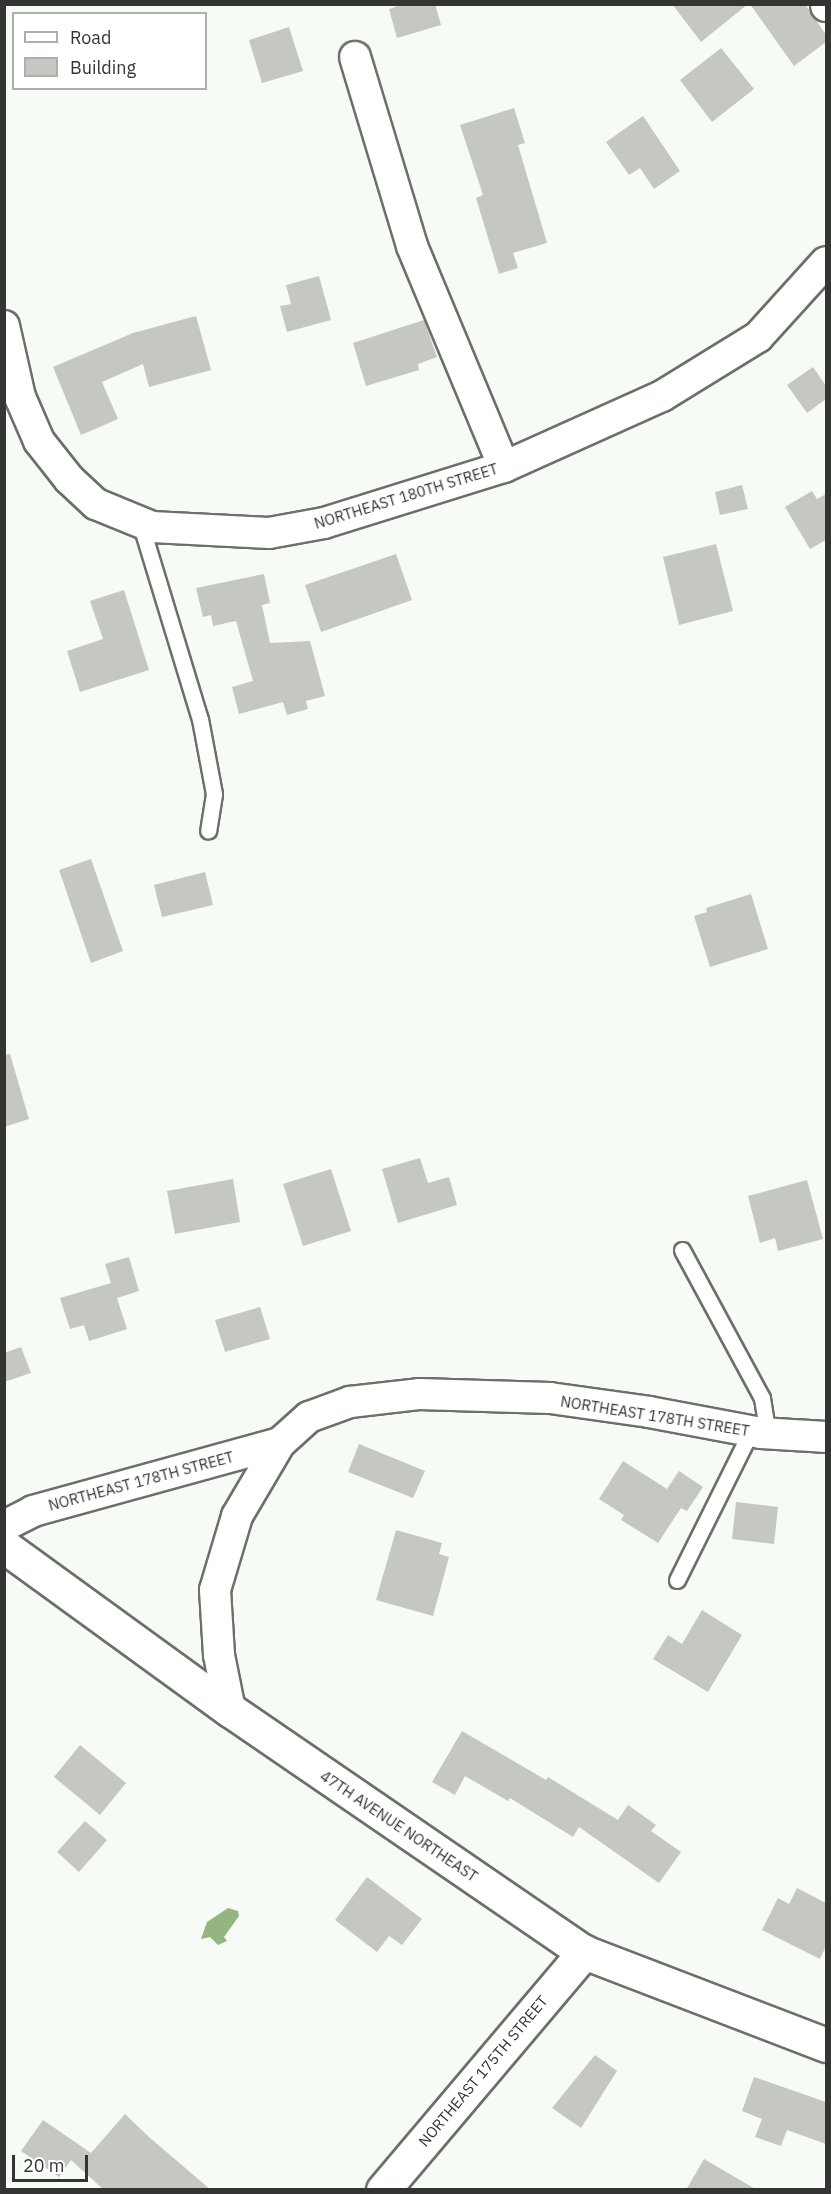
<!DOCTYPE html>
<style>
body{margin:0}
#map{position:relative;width:831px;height:2194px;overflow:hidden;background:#f7fbf5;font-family:"IBM Plex Sans",sans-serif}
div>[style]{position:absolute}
.water>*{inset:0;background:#94b582}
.building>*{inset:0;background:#c4c8c1}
.roads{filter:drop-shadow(2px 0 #6c6f6a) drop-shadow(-2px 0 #6c6f6a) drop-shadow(0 2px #6c6f6a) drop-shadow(0 -2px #6c6f6a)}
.lane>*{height:15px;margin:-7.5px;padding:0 7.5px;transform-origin:7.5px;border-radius:7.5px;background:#fff}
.street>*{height:30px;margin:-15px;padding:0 15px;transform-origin:15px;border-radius:15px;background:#fff}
.secondary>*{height:33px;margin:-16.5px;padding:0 16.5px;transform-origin:16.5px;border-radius:16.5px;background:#fff}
span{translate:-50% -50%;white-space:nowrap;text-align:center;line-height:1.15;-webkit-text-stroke:4.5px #fff;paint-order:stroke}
.street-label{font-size:15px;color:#333532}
.frame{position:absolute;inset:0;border:6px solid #333532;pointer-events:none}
.legend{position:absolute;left:12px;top:12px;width:195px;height:78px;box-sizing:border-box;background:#fff;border:2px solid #adaead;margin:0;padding:8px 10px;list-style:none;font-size:18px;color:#333532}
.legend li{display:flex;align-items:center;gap:12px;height:30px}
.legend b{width:30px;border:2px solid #adaead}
.scale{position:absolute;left:12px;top:2155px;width:76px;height:27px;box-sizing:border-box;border:3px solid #333532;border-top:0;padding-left:8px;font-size:18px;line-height:21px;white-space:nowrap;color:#333532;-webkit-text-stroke:4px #fff;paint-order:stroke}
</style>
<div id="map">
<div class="water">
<div style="clip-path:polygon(228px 1908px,238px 1911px,239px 1916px,224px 1937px,227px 1941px,218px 1945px,210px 1937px,201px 1939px,207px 1922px)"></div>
</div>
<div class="building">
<div style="clip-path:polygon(404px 4px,435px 4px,441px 25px,397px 38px,389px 9px)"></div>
<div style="clip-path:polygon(672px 4px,748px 4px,701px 42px)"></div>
<div style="clip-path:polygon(750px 4px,805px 4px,826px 35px,826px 42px,794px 66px)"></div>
<div style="clip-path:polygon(289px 27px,303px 71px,262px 83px,249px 40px)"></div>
<div style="clip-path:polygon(721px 48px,754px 89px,712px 122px,680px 80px)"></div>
<div style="clip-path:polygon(514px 108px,525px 143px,518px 145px,547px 243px,513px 253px,518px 268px,499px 274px,476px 198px,483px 195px,460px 125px)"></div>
<div style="clip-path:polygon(643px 116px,680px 171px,654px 189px,640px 168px,629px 175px,606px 142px)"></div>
<div style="clip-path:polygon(319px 276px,331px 320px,287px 332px,280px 306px,291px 304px,286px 285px)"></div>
<div style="clip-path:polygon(196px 316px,211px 370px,149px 387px,143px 364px,102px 382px,118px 419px,81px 435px,53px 367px,133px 333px)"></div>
<div style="clip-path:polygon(424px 320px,437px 357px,418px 364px,419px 370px,366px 386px,353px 343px)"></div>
<div style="clip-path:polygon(813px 367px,826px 386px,826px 399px,807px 413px,787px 385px)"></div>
<div style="clip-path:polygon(742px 485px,748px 509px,720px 515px,715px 492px)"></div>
<div style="clip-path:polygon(812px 491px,817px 499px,826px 494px,826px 540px,810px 549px,785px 507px)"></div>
<div style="clip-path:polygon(716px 544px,733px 611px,679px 625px,663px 557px)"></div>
<div style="clip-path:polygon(396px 554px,412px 600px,321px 632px,305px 585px)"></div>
<div style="clip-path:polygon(264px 574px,270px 603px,262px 605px,270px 643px,310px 641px,325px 696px,306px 701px,308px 709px,287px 715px,283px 702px,239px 714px,232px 687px,253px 681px,236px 621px,213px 626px,211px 615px,203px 617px,196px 588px)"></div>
<div style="clip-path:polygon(124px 590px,149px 670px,80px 692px,67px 651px,103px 639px,90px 601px)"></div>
<div style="clip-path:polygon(91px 859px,123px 951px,91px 963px,59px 870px)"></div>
<div style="clip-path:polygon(205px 872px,213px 905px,162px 917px,154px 885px)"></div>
<div style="clip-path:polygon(751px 894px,768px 949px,710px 967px,694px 916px,707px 912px,706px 908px)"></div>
<div style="clip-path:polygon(10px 1054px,29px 1119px,4px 1127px,4px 1055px)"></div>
<div style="clip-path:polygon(420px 1158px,428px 1183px,449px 1177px,457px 1205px,398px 1223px,382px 1169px)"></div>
<div style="clip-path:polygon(331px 1169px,351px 1231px,303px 1246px,283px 1184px)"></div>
<div style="clip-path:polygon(233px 1179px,240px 1222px,175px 1234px,167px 1191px)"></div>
<div style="clip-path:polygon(807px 1180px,823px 1239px,778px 1251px,775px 1238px,760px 1243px,748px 1196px)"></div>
<div style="clip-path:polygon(129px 1257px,139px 1291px,117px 1298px,127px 1329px,89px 1341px,84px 1325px,70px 1329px,60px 1298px,111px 1283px,105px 1264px)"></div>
<div style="clip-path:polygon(260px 1307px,270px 1339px,225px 1352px,215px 1320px)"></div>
<div style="clip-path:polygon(21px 1347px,31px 1373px,4px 1382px,4px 1353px)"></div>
<div style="clip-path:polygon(359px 1444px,425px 1471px,413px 1498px,348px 1472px)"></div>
<div style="clip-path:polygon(623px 1461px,667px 1489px,679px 1471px,703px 1487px,687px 1511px,681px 1508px,658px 1543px,621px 1520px,624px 1515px,599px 1499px)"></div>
<div style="clip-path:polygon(736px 1502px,778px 1507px,774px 1544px,732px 1539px)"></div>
<div style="clip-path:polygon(396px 1530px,442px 1543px,439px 1554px,449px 1557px,433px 1616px,376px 1600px)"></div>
<div style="clip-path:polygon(702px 1610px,742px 1635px,708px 1692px,653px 1659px,668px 1635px,682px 1644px)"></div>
<div style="clip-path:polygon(462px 1731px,546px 1780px,548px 1777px,618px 1820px,628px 1805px,656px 1825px,651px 1831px,681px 1852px,659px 1883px,579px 1827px,573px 1837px,510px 1798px,508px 1801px,465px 1776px,455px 1795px,432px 1782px)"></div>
<div style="clip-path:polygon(80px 1745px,126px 1783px,100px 1815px,54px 1777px)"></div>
<div style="clip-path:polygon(85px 1821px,107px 1840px,79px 1872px,57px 1852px)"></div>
<div style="clip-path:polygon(367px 1877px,422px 1919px,402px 1945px,389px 1936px,377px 1952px,335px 1920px)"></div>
<div style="clip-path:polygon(797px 1888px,826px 1903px,826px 1946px,820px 1959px,762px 1930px,778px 1898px,789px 1904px)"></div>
<div style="clip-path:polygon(595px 2055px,617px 2071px,581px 2128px,552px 2108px)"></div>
<div style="clip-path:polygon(754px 2077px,826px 2102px,826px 2144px,787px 2130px,781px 2146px,755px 2137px,762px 2119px,742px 2111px)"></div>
<div style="clip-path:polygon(125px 2114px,149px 2137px,211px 2190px,104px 2190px,71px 2160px,59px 2177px,21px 2151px,43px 2120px,91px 2153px)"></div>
<div style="clip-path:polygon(704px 2159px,757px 2190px,686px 2190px)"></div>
</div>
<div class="roads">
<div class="lane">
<div style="left:140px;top:522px;width:206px;rotate:73.1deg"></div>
<div style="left:200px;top:719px;width:76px;rotate:79.4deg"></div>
<div style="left:214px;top:794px;width:37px;rotate:99deg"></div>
<div style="left:682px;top:1250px;width:168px;rotate:61.6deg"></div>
<div style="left:762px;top:1398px;width:36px;rotate:81deg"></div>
<div style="left:677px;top:1580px;width:166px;rotate:-63.6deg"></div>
</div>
<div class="street">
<div style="left:826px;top:4px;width:2px;rotate:90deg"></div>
<div style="left:355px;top:57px;width:197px;rotate:73.2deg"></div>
<div style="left:412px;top:246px;width:239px;rotate:67.4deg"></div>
<div style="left:4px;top:326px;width:73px;rotate:77.3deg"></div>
<div style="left:20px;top:397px;width:48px;rotate:66.6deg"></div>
<div style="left:39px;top:441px;width:48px;rotate:51.7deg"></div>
<div style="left:69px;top:479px;width:37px;rotate:43deg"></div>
<div style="left:96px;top:504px;width:61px;rotate:22.3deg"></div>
<div style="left:152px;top:527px;width:117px;rotate:2.9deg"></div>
<div style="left:269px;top:533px;width:56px;rotate:-10.3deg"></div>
<div style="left:324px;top:523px;width:189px;rotate:-17.3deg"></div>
<div style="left:504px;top:467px;width:173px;rotate:-24.2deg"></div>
<div style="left:662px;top:396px;width:113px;rotate:-31.6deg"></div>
<div style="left:758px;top:337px;width:101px;rotate:-47.8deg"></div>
<div style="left:4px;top:1526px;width:33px;rotate:-27deg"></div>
<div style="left:33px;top:1511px;width:256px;rotate:-15.4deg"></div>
<div style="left:230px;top:1710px;width:56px;rotate:-101.3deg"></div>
<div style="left:219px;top:1655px;width:65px;rotate:-93.5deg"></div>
<div style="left:215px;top:1590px;width:77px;rotate:-73.4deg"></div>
<div style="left:237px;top:1516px;width:85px;rotate:-59.5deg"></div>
<div style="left:280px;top:1443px;width:39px;rotate:-42deg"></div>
<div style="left:309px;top:1417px;width:44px;rotate:-20.1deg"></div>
<div style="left:350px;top:1402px;width:69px;rotate:-6.6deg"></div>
<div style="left:419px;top:1394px;width:131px;rotate:1.7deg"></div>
<div style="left:550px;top:1398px;width:100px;rotate:8deg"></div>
<div style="left:649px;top:1412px;width:114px;rotate:10.6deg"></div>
<div style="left:761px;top:1433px;width:65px;rotate:3.5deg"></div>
</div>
<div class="secondary">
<div style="left:4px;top:1546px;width:279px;rotate:36deg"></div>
<div style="left:230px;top:1710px;width:429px;rotate:34.4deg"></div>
<div style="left:584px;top:1952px;width:259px;rotate:21deg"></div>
<div style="left:383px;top:2190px;width:312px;rotate:-49.8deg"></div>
</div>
</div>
<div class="street-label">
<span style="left:406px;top:496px;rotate:-17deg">NORTHEAST 180TH STREET</span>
<span style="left:655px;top:1416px;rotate:9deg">NORTHEAST 178TH STREET</span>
<span style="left:141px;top:1481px;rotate:-15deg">NORTHEAST 178TH STREET</span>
<span style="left:399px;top:1826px;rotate:34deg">47TH AVENUE NORTHEAST</span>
<span style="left:483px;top:2071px;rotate:-50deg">NORTHEAST 175TH STREET</span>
</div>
<div class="frame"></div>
<ul class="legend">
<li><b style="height:8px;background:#fff"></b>Road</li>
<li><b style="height:16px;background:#c4c8c1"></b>Building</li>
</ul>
<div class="scale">20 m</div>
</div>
